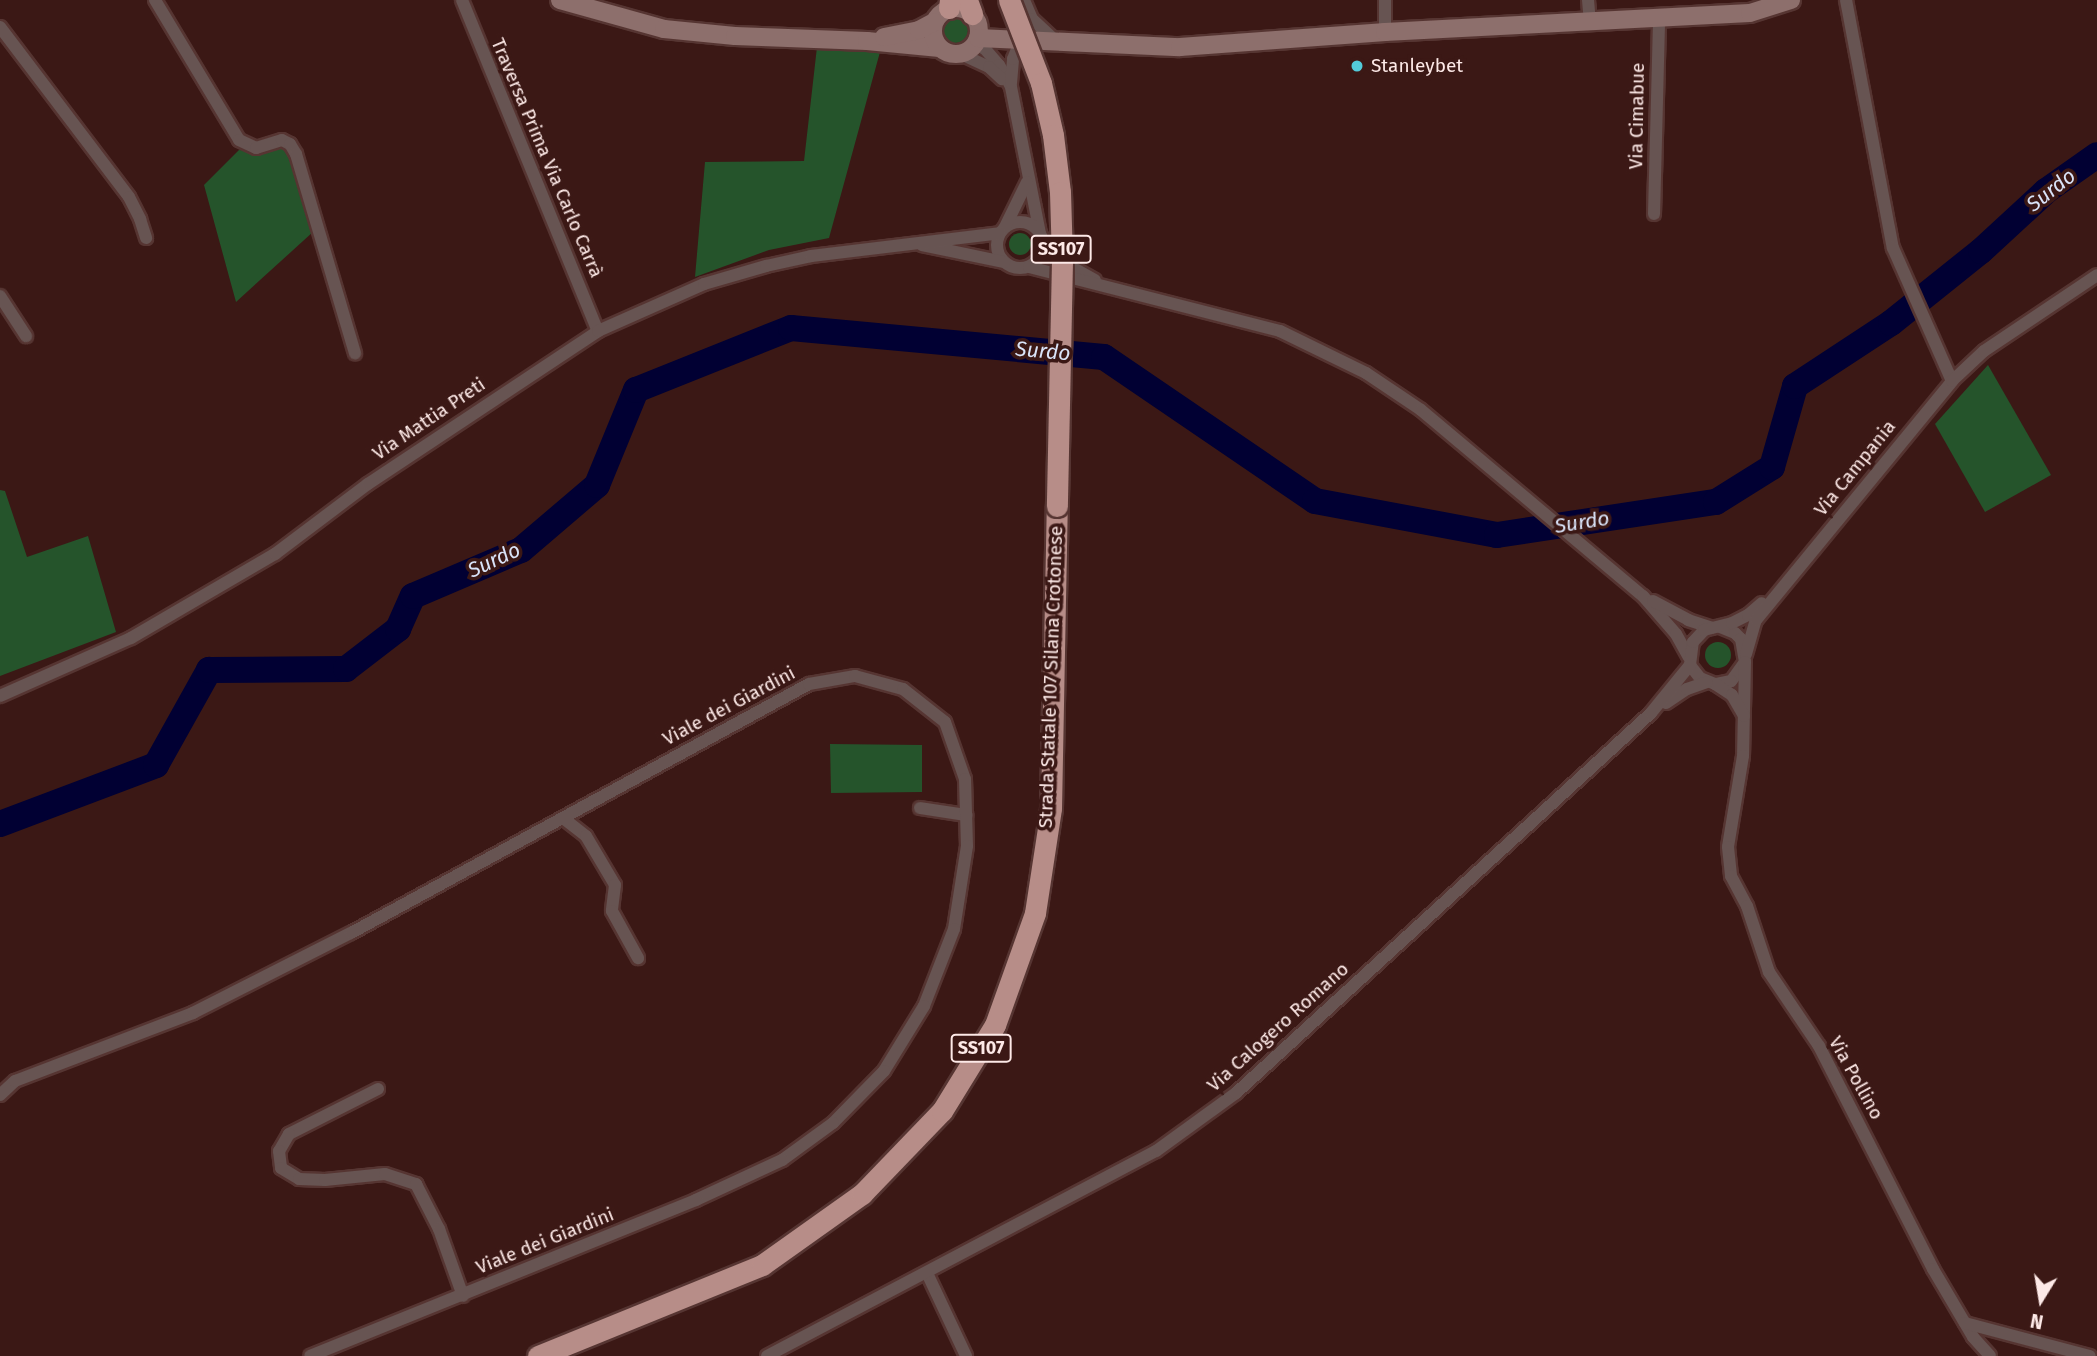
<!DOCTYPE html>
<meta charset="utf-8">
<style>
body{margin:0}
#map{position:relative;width:2097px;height:1356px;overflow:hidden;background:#3b1815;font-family:"Fira Sans",sans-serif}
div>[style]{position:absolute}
.green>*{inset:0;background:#25542b}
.round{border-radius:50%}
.river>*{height:26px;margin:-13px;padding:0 13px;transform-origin:13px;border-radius:13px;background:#010033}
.roads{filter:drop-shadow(2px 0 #563532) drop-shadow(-2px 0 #563532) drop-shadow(0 2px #563532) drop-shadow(0 -2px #563532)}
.minor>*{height:12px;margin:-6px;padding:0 6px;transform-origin:6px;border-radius:6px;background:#675452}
.minor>.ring{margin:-6px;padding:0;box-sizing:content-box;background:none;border:12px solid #675452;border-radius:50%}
.secondary>*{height:18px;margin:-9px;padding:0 9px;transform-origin:9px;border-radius:9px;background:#8d6f6c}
.secondary>.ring{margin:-9px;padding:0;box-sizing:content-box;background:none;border:18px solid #8d6f6c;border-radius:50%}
.trunk>*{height:21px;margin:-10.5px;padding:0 10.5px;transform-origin:10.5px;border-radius:10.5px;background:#b78d88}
.bridges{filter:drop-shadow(2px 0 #563532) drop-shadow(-2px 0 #563532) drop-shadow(0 2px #563532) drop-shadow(0 -2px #563532)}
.trunk-bridge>*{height:21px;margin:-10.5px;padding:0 10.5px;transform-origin:10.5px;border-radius:10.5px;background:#b78d88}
.dots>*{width:19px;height:19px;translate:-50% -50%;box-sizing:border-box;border:4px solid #3b1815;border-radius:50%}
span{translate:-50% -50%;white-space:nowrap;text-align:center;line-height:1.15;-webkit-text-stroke:7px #3b1815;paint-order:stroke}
.shield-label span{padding:2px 5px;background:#3b1815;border:2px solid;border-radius:5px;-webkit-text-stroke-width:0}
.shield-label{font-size:18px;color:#fde9e7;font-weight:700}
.poi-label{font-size:19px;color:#fde9e7}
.left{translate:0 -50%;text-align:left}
.street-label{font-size:19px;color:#fde9e7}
.water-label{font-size:21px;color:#dae4f9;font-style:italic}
.north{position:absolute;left:2006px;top:1265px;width:70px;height:70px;-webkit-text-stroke:5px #3b1815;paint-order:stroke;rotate:191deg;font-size:19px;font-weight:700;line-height:28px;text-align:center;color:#fde9e7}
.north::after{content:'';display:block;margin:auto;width:24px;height:32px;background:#fde9e7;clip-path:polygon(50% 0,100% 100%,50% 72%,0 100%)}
</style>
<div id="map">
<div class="green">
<div class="round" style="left:942px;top:17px;width:26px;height:26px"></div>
<div style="clip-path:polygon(817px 47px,880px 52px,829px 238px,769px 250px,695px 277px,705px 162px,804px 161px)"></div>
<div style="clip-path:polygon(279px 144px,288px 148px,314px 231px,236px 302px,204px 185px,239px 150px,258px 151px)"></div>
<div class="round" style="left:1009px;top:233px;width:22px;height:22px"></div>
<div style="clip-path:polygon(1988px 365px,2051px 475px,1985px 512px,1935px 424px)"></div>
<div style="clip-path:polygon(0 490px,5px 491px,27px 557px,88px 536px,116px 632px,0 676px)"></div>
<div class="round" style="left:1705px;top:642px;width:26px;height:26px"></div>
<div style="clip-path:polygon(830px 744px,922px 745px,922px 792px,831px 793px)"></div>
</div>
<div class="river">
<div style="left:0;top:824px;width:167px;rotate:-20.7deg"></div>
<div style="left:156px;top:765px;width:109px;rotate:-60.8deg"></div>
<div style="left:209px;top:670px;width:137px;rotate:-0.4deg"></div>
<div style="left:346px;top:669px;width:66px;rotate:-37.6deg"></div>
<div style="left:398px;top:629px;width:36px;rotate:-66deg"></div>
<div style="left:413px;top:596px;width:117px;rotate:-23.1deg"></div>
<div style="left:521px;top:550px;width:100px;rotate:-40.5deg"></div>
<div style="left:597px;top:485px;width:103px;rotate:-67.7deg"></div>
<div style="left:636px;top:390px;width:167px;rotate:-21.8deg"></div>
<div style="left:791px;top:328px;width:314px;rotate:5.3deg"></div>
<div style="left:1104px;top:357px;width:255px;rotate:34.3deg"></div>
<div style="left:1315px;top:501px;width:185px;rotate:10.6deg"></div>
<div style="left:1497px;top:535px;width:221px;rotate:-8.6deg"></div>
<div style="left:1716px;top:502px;width:66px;rotate:-32deg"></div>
<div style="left:1772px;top:467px;width:84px;rotate:-74.1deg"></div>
<div style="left:1795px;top:386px;width:115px;rotate:-33.3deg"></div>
<div style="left:1891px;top:323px;width:115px;rotate:-38.7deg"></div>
<div style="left:1981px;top:251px;width:88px;rotate:-42.7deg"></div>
<div style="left:2046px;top:191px;width:62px;rotate:-35.2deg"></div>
</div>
<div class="roads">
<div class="minor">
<div style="left:155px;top:0;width:163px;rotate:59deg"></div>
<div style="left:239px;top:140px;width:19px;rotate:25deg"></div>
<div style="left:256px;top:148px;width:27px;rotate:-17deg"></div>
<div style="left:282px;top:140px;width:9px;rotate:27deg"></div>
<div style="left:290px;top:144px;width:12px;rotate:59deg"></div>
<div style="left:296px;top:154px;width:208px;rotate:73.5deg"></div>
<div style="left:462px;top:0;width:358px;rotate:67.7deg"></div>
<div style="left:1024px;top:0;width:21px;rotate:67deg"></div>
<div style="left:1032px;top:19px;width:33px;rotate:43deg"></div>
<div style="left:1385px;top:0;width:32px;rotate:90deg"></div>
<div style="left:1588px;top:0;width:23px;rotate:85deg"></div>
<div style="left:1846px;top:0;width:252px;rotate:79.3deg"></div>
<div style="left:1893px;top:248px;width:145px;rotate:66.1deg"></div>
<div style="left:0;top:27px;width:213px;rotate:52.8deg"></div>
<div style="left:129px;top:197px;width:25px;rotate:63deg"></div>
<div style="left:140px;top:219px;width:20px;rotate:72deg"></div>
<div style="left:975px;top:44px;width:11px;rotate:27deg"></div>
<div style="left:985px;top:49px;width:21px;rotate:49deg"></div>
<div style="left:999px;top:65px;width:25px;rotate:61deg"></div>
<div style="left:1011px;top:87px;width:149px;rotate:78.8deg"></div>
<div style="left:961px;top:54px;width:31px;rotate:25deg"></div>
<div style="left:989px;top:67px;width:18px;rotate:43deg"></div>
<div style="left:1011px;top:83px;width:24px;rotate:-85deg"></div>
<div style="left:1013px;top:59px;width:18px;rotate:-68deg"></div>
<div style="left:1654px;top:214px;width:194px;rotate:-88.5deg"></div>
<div class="ring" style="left:997px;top:222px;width:34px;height:34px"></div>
<div style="left:1005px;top:227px;width:50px;rotate:-63.9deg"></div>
<div style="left:922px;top:245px;width:84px;rotate:11.7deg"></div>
<div style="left:1059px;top:260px;width:41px;rotate:29.1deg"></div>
<div style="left:1029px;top:267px;width:259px;rotate:14.3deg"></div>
<div style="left:1280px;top:331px;width:96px;rotate:26deg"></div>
<div style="left:1366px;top:373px;width:66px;rotate:33.9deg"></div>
<div style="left:1421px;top:410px;width:290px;rotate:40deg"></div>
<div style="left:1643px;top:596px;width:50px;rotate:49deg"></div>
<div style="left:1676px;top:634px;width:26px;rotate:61deg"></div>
<div style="left:0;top:296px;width:48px;rotate:57deg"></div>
<div style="left:1653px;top:601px;width:40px;rotate:28deg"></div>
<div style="left:1688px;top:620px;width:25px;rotate:18deg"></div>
<div style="left:1720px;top:627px;width:16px;rotate:22deg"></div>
<div style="left:1735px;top:633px;width:8px;rotate:45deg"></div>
<div style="left:1741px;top:639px;width:23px;rotate:80deg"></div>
<div style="left:1745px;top:662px;width:24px;rotate:126deg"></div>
<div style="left:1731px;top:681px;width:16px;rotate:169deg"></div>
<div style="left:1715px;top:684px;width:16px;rotate:-158deg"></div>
<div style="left:1700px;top:678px;width:16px;rotate:-128deg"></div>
<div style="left:1690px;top:665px;width:23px;rotate:-83deg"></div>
<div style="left:1693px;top:642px;width:16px;rotate:-47deg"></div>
<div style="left:1704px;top:630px;width:29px;rotate:-14deg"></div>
<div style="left:1732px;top:623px;width:18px;rotate:-27deg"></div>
<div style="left:1748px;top:615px;width:18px;rotate:-41deg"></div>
<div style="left:1746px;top:654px;width:35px;rotate:-74deg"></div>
<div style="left:1756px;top:620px;width:309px;rotate:-50.6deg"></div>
<div style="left:1952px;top:381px;width:44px;rotate:-43.2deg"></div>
<div style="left:1984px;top:351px;width:136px;rotate:-33.9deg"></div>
<div style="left:1745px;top:662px;width:94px;rotate:91.2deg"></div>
<div style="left:1743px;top:756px;width:92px;rotate:99.4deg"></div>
<div style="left:1728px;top:847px;width:29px;rotate:84deg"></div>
<div style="left:1731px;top:876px;width:34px;rotate:62deg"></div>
<div style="left:1747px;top:906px;width:70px;rotate:71.6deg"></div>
<div style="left:1769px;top:972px;width:89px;rotate:56deg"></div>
<div style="left:1819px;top:1046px;width:250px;rotate:62.9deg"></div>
<div style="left:1933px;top:1269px;width:79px;rotate:59.5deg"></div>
<div style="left:1973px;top:1337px;width:25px;rotate:48deg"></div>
<div style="left:1715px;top:684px;width:20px;rotate:33deg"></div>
<div style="left:1732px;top:695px;width:24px;rotate:60deg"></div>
<div style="left:0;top:696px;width:143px;rotate:-23.9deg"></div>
<div style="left:131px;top:638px;width:167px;rotate:-30.3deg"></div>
<div style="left:275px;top:554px;width:116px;rotate:-37deg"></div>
<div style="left:368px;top:484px;width:276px;rotate:-33.6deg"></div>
<div style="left:598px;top:331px;width:116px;rotate:-23.9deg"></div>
<div style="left:704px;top:284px;width:65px;rotate:-16.2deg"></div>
<div style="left:766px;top:266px;width:46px;rotate:-12.5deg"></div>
<div style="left:811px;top:256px;width:190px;rotate:-6.9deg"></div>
<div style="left:1666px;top:703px;width:25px;rotate:-34deg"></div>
<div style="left:1687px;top:689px;width:21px;rotate:-19deg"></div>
<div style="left:920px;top:808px;width:47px;rotate:8.7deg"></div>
<div style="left:563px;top:818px;width:29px;rotate:38deg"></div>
<div style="left:586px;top:836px;width:57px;rotate:59.4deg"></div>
<div style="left:615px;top:885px;width:26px;rotate:97deg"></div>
<div style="left:612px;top:911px;width:54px;rotate:61deg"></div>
<div style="left:378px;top:1089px;width:100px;rotate:153.2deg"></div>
<div style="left:289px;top:1134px;width:20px;rotate:120deg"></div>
<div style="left:279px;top:1151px;width:17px;rotate:83deg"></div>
<div style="left:281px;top:1168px;width:21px;rotate:31deg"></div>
<div style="left:299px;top:1179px;width:26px;rotate:2deg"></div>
<div style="left:325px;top:1180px;width:60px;rotate:-5.7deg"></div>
<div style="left:385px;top:1174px;width:33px;rotate:18deg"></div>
<div style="left:416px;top:1184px;width:51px;rotate:62.9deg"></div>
<div style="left:439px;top:1229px;width:71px;rotate:70.3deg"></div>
<div style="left:0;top:1095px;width:21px;rotate:-43deg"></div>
<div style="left:15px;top:1081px;width:191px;rotate:-20.9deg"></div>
<div style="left:193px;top:1013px;width:177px;rotate:-26.9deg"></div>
<div style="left:351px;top:933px;width:521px;rotate:-28.53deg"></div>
<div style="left:809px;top:684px;width:47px;rotate:-9.9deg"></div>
<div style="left:855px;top:676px;width:50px;rotate:15.2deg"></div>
<div style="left:903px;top:689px;width:53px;rotate:38.2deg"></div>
<div style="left:945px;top:722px;width:60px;rotate:70.7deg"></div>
<div style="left:965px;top:779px;width:67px;rotate:88.3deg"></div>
<div style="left:967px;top:846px;width:84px;rotate:98.9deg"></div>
<div style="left:954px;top:929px;width:83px;rotate:111.3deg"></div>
<div style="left:924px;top:1006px;width:76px;rotate:121.6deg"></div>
<div style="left:884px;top:1071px;width:73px;rotate:134.4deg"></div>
<div style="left:833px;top:1123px;width:63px;rotate:144deg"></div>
<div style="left:782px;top:1160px;width:95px;rotate:155.1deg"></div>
<div style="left:696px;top:1200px;width:416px;rotate:158deg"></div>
<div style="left:927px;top:1273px;width:92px;rotate:64.8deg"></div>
<div style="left:1965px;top:1323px;width:129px;rotate:14.8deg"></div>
<div style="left:767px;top:1356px;width:440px;rotate:-27.8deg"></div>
<div style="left:1156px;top:1151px;width:99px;rotate:-35.9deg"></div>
<div style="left:1236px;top:1093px;width:563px;rotate:-42.48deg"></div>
<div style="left:1651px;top:713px;width:62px;rotate:-50.9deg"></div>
</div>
<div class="secondary">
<div style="left:560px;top:0;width:108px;rotate:15.6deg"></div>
<div style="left:664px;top:29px;width:71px;rotate:5.6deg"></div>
<div style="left:735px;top:36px;width:132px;rotate:2.2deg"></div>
<div style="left:867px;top:41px;width:73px;rotate:5.5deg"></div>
<div class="ring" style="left:933px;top:8px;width:28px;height:28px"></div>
<div style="left:884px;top:37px;width:36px;rotate:-11deg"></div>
<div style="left:919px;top:30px;width:17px;rotate:-28deg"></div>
<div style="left:978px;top:38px;width:202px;rotate:2.6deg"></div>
<div style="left:1180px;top:47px;width:206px;rotate:-4.2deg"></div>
<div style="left:1385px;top:32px;width:365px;rotate:-3deg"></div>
<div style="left:1750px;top:13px;width:43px;rotate:-17.6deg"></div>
</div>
<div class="trunk">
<div style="left:967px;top:0;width:15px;rotate:70deg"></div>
<div style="left:949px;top:8px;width:8px;rotate:-83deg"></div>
<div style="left:538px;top:1356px;width:242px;rotate:-22.1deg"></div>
<div style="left:762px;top:1265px;width:123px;rotate:-35.4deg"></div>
<div style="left:862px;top:1194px;width:115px;rotate:-46.1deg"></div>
<div style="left:942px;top:1111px;width:101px;rotate:-58.4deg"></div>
<div style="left:995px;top:1025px;width:119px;rotate:-70.3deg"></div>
<div style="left:1035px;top:913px;width:106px;rotate:-81.3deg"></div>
<div style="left:1051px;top:808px;width:302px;rotate:-88.9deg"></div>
</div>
</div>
<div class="bridges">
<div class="trunk-bridge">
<div style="left:1009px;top:0;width:89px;rotate:68.9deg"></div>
<div style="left:1041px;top:83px;width:53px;rotate:77deg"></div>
<div style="left:1053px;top:135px;width:57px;rotate:83deg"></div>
<div style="left:1060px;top:192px;width:69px;rotate:88.3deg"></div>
<div style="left:1062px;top:261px;width:245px;rotate:91.2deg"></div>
</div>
</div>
<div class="dots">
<div style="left:1357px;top:66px;background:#53cbda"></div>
</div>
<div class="shield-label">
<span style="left:1061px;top:249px">SS107</span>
<span style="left:981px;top:1048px">SS107</span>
</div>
<div class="poi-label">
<span class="left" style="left:1371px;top:66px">Stanleybet</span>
</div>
<div class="street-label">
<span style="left:1637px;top:116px;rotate:-89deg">Via Cimabue</span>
<span style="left:547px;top:158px;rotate:67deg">Traversa Prima Via Carlo Carrà</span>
<span style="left:429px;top:419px;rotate:-34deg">Via Mattia Preti</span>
<span style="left:1855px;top:468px;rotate:-51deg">Via Campania</span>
<span style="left:1051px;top:677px;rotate:-88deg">Strada Statale 107 Silana Crotonese</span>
<span style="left:729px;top:706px;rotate:-28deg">Viale dei Giardini</span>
<span style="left:1278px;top:1027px;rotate:-42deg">Via Calogero Romano</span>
<span style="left:1856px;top:1078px;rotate:61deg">Via Pollino</span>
<span style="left:545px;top:1241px;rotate:-22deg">Viale dei Giardini</span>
</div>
<div class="water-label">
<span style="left:2051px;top:190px;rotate:-38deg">Surdo</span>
<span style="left:1043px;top:351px;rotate:5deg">Surdo</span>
<span style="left:1582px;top:522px;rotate:-9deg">Surdo</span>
<span style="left:494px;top:560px;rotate:-25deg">Surdo</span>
</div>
<div class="north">N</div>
</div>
